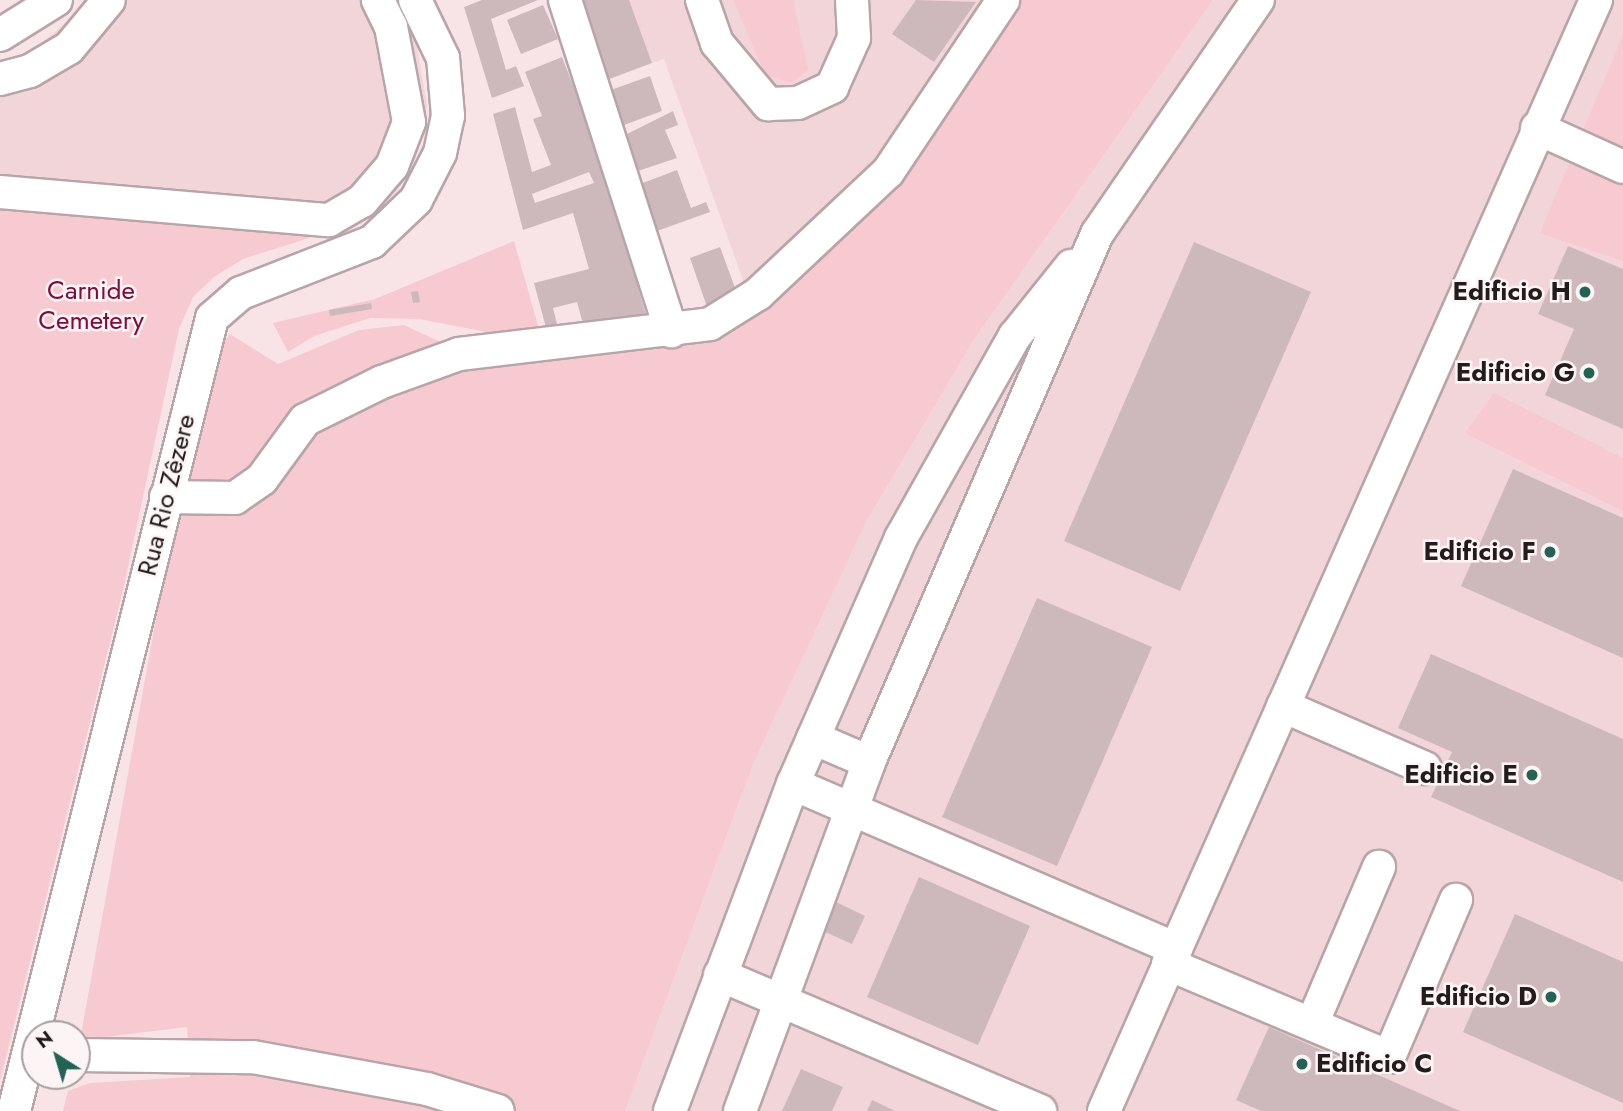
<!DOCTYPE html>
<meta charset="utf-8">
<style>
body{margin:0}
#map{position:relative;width:1623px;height:1111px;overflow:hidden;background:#f8e4e6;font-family:Jost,sans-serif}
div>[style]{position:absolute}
.built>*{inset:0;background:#f2d5d9}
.green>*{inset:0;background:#f7c9d0}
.building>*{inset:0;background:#cdb9bc}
.roads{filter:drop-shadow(2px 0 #b8a5a8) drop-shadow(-2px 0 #b8a5a8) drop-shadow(0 2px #b8a5a8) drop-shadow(0 -2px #b8a5a8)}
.minor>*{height:32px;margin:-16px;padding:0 16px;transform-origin:16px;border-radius:16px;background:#fff}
.dots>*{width:19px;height:19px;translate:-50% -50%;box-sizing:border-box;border:4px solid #fdf5f5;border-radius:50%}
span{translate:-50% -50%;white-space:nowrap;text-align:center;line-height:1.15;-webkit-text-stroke:5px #fdf5f5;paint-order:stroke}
.park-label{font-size:26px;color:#870936}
.poi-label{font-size:26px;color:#231c1d;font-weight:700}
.right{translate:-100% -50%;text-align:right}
.left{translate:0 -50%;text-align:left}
.street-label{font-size:26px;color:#231c1d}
.north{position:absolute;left:21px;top:1020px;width:70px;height:70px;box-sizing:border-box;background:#fdf5f5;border:2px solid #a69e9f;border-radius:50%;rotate:323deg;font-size:19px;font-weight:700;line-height:28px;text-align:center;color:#231c1d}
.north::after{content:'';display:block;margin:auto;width:24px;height:32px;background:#226453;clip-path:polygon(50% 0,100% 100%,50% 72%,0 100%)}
</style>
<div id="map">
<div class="built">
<div style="clip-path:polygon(91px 0,395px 0,417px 46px,427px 105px,421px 139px,396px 191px,357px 225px,331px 231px,0 208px,0 64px,29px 55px)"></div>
<div style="clip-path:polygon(628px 0,989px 0,877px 163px,744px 283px,664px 59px,652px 63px)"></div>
<div style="clip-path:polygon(1213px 0,1623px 0,1623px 1111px,625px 1111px,753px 764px,866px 522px,973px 341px)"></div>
</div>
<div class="green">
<div style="clip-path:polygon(733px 0,793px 0,808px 70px,791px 83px,765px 74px)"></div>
<div style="clip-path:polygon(1018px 0,1213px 0,973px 341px,866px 522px,753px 764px,625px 1111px,63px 1111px,68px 1091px,90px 1083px,190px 1077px,187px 1027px,80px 1040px,170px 541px,213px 359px,230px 334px,278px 364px,359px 330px,404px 325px,486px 363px,542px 352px,687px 343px,720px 333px,763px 301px)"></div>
<div style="clip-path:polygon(1623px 35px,1623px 261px,1540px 233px)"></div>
<div style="clip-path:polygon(0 208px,331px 231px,243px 259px,214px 277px,193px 297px,179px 329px,123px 590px,0 1081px)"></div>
<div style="clip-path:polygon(514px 241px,543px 343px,419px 319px,370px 318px,314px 336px,288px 352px,273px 323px,375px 299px)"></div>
<div style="clip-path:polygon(1494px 393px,1623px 458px,1623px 511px,1465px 433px)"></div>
</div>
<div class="building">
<div style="clip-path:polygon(482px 0,538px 0,491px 19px,506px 70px,516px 66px,524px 86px,492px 98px,464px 7px)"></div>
<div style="clip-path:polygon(574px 0,629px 0,652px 63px,604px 81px)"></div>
<div style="clip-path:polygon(916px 0,976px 2px,934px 62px,892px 34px)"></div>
<div style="clip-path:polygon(543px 5px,558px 39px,521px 54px,507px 20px)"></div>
<div style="clip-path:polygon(evenodd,562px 57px,597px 147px,646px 315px,585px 331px,577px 302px,553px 308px,559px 332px,548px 335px,534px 283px,589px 269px,573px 213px,523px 230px,493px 114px,515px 107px,532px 172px,551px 165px,533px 119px,542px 116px,525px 72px,562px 57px,589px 172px,594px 183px,535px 203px,532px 194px,589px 172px)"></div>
<div style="clip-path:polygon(650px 76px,662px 111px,624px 125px,611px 90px)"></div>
<div style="clip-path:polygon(673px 111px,678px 125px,665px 130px,677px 158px,638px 171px,625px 135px)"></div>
<div style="clip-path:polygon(677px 170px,691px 208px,706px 202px,710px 212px,657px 231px,640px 184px)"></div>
<div style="clip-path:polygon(1194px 242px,1311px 292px,1180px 591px,1064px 541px)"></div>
<div style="clip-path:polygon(1568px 246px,1623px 269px,1623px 429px,1545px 395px,1574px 329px,1538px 314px)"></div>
<div style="clip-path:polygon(720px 247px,738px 296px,707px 307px,690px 258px)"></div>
<div style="clip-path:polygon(418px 291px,420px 302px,413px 303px,411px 292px)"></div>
<div style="clip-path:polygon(371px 303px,372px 309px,330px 316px,329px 310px)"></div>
<div style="clip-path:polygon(1513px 469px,1623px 518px,1623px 658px,1461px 586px)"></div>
<div style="clip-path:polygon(1037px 598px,1152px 647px,1057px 866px,942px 817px)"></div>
<div style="clip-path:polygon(1431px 654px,1623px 739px,1623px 882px,1431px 797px,1452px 752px,1398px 728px)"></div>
<div style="clip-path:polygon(919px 877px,1030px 926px,978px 1045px,867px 997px)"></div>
<div style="clip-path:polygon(836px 902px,865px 916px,852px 944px,823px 931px)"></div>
<div style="clip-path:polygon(1515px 914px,1623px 962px,1623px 1103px,1463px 1032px)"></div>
<div style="clip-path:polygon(1269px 1027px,1460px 1111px,1261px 1111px,1236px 1100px)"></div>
<div style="clip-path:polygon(801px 1069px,843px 1087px,832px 1111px,782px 1111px)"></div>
<div style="clip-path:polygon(872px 1100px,895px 1111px,867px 1111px)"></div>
</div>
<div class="roads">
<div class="minor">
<div style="left:565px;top:0;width:348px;rotate:72.2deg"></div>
<div style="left:702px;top:0;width:46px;rotate:70.8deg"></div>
<div style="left:717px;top:43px;width:80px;rotate:50.1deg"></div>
<div style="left:768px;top:104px;width:30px;rotate:-2deg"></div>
<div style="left:798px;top:103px;width:38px;rotate:-25deg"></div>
<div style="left:832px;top:87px;width:54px;rotate:-65.8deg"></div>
<div style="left:854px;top:38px;width:38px;rotate:-93deg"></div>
<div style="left:0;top:35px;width:66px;rotate:-32deg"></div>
<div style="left:0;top:79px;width:31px;rotate:-15deg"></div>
<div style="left:30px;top:71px;width:45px;rotate:-30.5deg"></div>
<div style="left:69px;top:48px;width:62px;rotate:-50.2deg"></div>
<div style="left:1537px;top:128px;width:94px;rotate:24.4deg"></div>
<div style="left:0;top:192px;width:330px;rotate:4.9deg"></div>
<div style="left:329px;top:220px;width:38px;rotate:-30deg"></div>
<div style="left:362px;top:201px;width:46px;rotate:-49.4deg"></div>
<div style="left:392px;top:166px;width:47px;rotate:-68.9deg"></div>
<div style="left:409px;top:122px;width:97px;rotate:-100.7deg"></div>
<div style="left:391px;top:27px;width:30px;rotate:-116deg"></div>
<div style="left:166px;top:497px;width:69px;rotate:0.8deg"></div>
<div style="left:235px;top:498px;width:33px;rotate:-35deg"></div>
<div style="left:262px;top:479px;width:73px;rotate:-53.9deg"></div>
<div style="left:305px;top:420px;width:86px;rotate:-26.3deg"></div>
<div style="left:382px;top:382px;width:82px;rotate:-20deg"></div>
<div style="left:459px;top:354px;width:253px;rotate:-6.8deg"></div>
<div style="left:710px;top:324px;width:57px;rotate:-32deg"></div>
<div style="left:758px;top:294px;width:178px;rotate:-43.2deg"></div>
<div style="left:888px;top:172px;width:207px;rotate:-56.2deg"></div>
<div style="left:1283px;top:706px;width:155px;rotate:23.6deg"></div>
<div style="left:813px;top:738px;width:61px;rotate:23.2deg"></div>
<div style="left:793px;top:784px;width:269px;rotate:-66.3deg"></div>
<div style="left:901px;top:538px;width:232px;rotate:-60.6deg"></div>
<div style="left:1015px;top:336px;width:90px;rotate:-51.3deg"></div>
<div style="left:1168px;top:964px;width:240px;rotate:22.8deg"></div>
<div style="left:1389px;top:1057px;width:171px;rotate:-66.9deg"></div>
<div style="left:720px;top:975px;width:348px;rotate:23deg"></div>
<div style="left:1312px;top:1024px;width:171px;rotate:-66.9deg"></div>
<div style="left:77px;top:1055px;width:176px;rotate:0.7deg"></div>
<div style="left:253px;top:1057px;width:177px;rotate:10.4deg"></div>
<div style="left:427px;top:1089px;width:74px;rotate:17.2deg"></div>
<div style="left:14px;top:1111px;width:817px;rotate:-75.98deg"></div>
<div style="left:212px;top:318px;width:38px;rotate:-41deg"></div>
<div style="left:241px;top:293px;width:141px;rotate:-21.3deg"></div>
<div style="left:372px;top:242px;width:61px;rotate:-43.7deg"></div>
<div style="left:416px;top:200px;width:53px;rotate:-62.9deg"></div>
<div style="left:440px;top:153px;width:38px;rotate:-78deg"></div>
<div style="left:448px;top:116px;width:58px;rotate:-94.9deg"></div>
<div style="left:443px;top:58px;width:64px;rotate:-115.8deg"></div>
<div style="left:670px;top:1111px;width:349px;rotate:-69.4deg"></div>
<div style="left:793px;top:784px;width:417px;rotate:23.3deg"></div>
<div style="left:740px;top:1111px;width:372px;rotate:-69.7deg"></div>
<div style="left:869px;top:762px;width:575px;rotate:-66.64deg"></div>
<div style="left:1097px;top:234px;width:284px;rotate:-55.5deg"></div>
<div style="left:1104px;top:1111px;width:1215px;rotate:-66.11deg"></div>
</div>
</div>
<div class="dots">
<div style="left:1585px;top:292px;background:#226453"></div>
<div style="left:1589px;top:373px;background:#226453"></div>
<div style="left:1550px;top:552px;background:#226453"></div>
<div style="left:1532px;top:775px;background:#226453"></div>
<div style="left:1551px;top:997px;background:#226453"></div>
<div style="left:1302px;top:1064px;background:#226453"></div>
</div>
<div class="park-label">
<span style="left:91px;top:306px">Carnide<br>Cemetery</span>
</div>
<div class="poi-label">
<span class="right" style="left:1571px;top:292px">Edificio H</span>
<span class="right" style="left:1575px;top:373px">Edificio G</span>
<span class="right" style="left:1536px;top:552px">Edificio F</span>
<span class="right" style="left:1518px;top:775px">Edificio E</span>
<span class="right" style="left:1537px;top:997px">Edificio D</span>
<span class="left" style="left:1316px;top:1064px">Edificio C</span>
</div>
<div class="street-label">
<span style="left:167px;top:495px;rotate:-76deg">Rua Rio Zêzere</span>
</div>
<div class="north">N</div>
</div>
